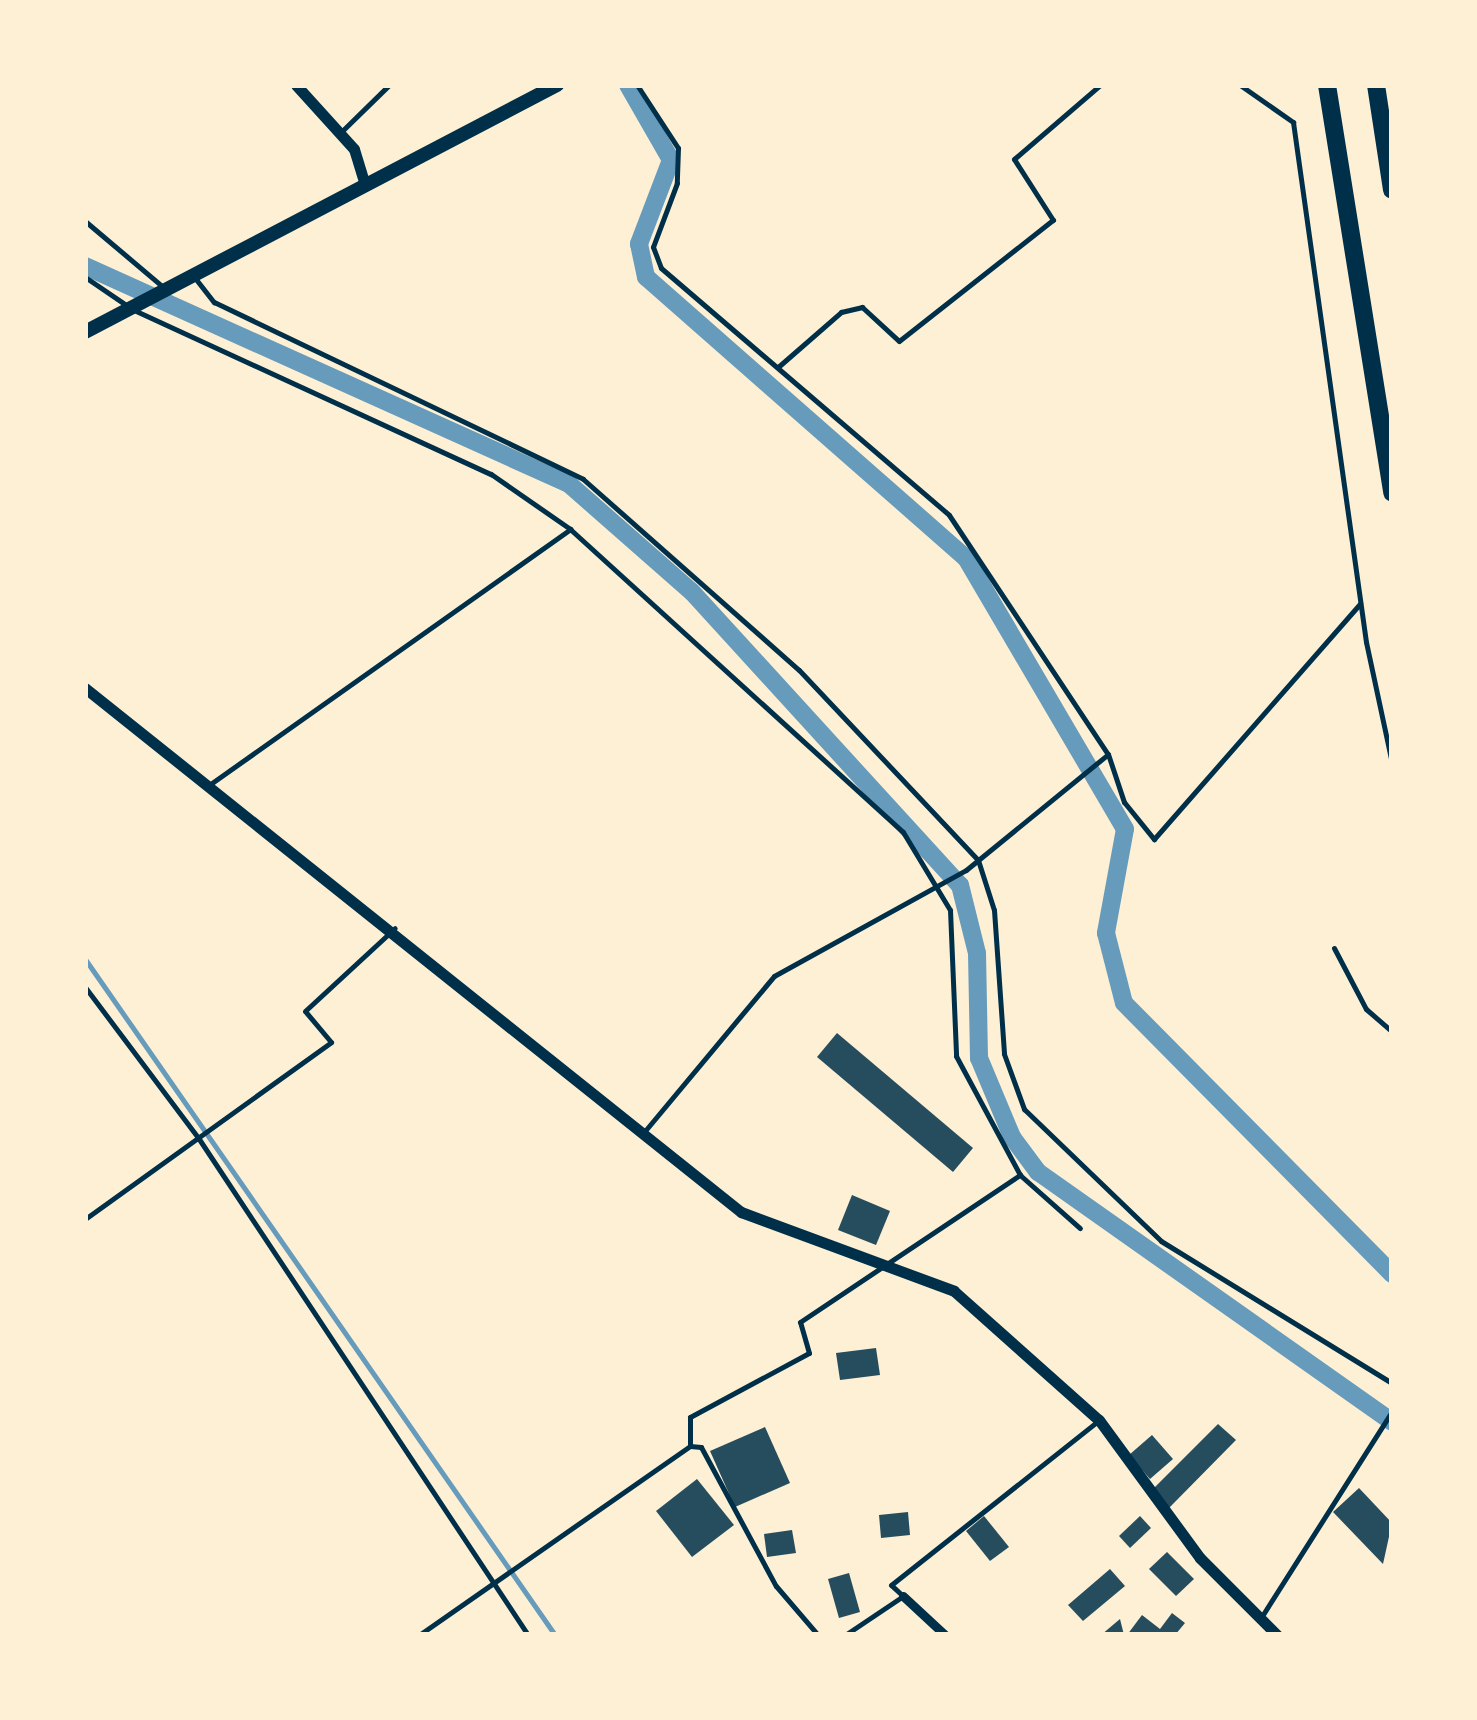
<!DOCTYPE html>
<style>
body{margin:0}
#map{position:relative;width:1477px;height:1720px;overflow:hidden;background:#fdf0d5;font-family:Helvetica,sans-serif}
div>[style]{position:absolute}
.stream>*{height:5px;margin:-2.5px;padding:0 2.5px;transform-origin:2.5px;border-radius:2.5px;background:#669bbc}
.canal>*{height:18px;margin:-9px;padding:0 9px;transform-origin:9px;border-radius:9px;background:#669bbc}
.building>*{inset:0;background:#264d5e}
.service>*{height:5px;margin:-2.5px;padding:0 2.5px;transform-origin:2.5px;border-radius:2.5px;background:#003049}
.minor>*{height:9px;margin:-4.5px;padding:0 4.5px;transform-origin:4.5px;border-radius:4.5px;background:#003049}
.tertiary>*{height:11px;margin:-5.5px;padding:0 5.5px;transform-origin:5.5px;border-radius:5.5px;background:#003049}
.secondary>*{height:14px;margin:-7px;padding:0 7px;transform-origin:7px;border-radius:7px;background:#003049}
.motorway>*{height:18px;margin:-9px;padding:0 9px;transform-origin:9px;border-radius:9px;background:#003049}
span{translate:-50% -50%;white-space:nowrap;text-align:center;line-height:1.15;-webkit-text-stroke:10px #fdf0d5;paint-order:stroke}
.frame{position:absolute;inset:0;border:88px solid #fdf0d5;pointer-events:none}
</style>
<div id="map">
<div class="stream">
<div style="left:85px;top:959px;width:823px;rotate:55.19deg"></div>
</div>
<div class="canal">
<div style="left:628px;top:85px;width:86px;rotate:60.2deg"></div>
<div style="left:671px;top:160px;width:90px;rotate:110.9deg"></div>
<div style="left:639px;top:244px;width:34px;rotate:78deg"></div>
<div style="left:646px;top:277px;width:426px;rotate:41.3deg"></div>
<div style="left:966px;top:558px;width:314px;rotate:59.6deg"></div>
<div style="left:1125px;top:829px;width:106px;rotate:100.4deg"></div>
<div style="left:1106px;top:933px;width:72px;rotate:75.6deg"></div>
<div style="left:1124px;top:1003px;width:381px;rotate:45.3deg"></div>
<div style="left:85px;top:266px;width:531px;rotate:24.25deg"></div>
<div style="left:569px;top:484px;width:164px;rotate:41.3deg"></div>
<div style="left:692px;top:592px;width:397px;rotate:47.6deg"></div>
<div style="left:960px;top:885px;width:70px;rotate:76deg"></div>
<div style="left:977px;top:953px;width:105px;rotate:88.9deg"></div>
<div style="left:979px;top:1058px;width:86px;rotate:67.3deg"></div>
<div style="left:1012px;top:1137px;width:44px;rotate:53.4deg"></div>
<div style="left:1038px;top:1172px;width:433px;rotate:35.2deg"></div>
</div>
<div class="building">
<div style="clip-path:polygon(837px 1033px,973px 1148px,953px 1172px,817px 1057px)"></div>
<div style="clip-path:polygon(852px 1195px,890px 1211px,876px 1245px,838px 1230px)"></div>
<div style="clip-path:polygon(876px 1348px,880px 1375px,840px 1380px,836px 1353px)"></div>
<div style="clip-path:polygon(1218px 1424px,1236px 1440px,1169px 1508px,1152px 1490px)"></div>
<div style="clip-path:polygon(765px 1427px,790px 1483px,735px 1507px,710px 1451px)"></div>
<div style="clip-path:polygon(1152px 1435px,1173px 1459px,1150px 1479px,1129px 1455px)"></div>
<div style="clip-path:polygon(697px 1479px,734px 1525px,692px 1557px,656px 1511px)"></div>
<div style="clip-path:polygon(1359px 1488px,1392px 1523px,1383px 1564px,1333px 1512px)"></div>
<div style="clip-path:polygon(908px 1512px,910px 1535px,881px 1538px,879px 1515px)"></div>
<div style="clip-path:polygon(984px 1516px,1009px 1547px,990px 1561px,966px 1531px)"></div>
<div style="clip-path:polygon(1140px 1516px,1151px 1528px,1130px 1548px,1119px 1536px)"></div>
<div style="clip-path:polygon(792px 1530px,796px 1553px,767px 1557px,764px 1534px)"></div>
<div style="clip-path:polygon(1167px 1552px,1194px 1579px,1176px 1596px,1149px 1569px)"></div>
<div style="clip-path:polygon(1110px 1569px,1125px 1586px,1083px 1621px,1068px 1605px)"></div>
<div style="clip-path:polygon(849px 1573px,860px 1612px,839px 1618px,828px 1579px)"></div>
<div style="clip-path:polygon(1172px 1613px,1185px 1623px,1175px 1635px,1127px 1635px,1142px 1615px,1160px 1629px)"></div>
<div style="clip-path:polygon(1120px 1619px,1124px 1635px,1101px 1635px)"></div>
</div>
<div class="service">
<div style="left:637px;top:85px;width:75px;rotate:56.9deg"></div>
<div style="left:678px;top:148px;width:35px;rotate:92deg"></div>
<div style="left:677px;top:183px;width:68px;rotate:110.6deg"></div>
<div style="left:653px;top:247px;width:22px;rotate:69deg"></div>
<div style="left:661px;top:268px;width:379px;rotate:40.6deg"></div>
<div style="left:949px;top:515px;width:287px;rotate:56.4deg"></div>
<div style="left:1240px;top:85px;width:65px;rotate:34.9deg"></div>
<div style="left:1293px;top:122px;width:525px;rotate:82.01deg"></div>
<div style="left:1366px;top:642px;width:124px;rotate:77.9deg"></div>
<div style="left:341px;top:132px;width:67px;rotate:-44.4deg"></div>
<div style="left:85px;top:221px;width:102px;rotate:40.2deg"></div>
<div style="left:85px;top:277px;width:50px;rotate:34.3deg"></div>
<div style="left:195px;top:278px;width:31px;rotate:52deg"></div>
<div style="left:214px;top:302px;width:409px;rotate:25.6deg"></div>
<div style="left:583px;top:479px;width:288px;rotate:41.5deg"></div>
<div style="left:799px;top:670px;width:261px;rotate:46.7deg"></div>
<div style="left:978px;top:860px;width:52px;rotate:72.3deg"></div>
<div style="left:994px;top:910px;width:144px;rotate:86deg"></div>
<div style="left:1004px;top:1054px;width:59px;rotate:70deg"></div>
<div style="left:1024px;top:1109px;width:190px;rotate:43.9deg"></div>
<div style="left:1161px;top:1241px;width:271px;rotate:31.6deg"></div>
<div style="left:136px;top:311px;width:391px;rotate:24.7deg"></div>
<div style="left:491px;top:474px;width:96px;rotate:34.8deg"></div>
<div style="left:778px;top:367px;width:84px;rotate:-41.1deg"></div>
<div style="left:841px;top:312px;width:22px;rotate:-13deg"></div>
<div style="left:862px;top:307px;width:50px;rotate:42.6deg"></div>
<div style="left:899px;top:341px;width:196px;rotate:-38.2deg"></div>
<div style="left:1053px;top:220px;width:72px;rotate:-122.6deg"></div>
<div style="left:1014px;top:159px;width:113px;rotate:-40.7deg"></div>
<div style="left:209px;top:785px;width:443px;rotate:-35.3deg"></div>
<div style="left:570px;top:529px;width:450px;rotate:42.3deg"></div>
<div style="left:903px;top:832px;width:91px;rotate:58.9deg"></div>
<div style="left:950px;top:910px;width:146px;rotate:87.6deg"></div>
<div style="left:956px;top:1056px;width:135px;rotate:61.7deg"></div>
<div style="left:1020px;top:1175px;width:80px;rotate:41.5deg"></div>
<div style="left:1334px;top:948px;width:69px;rotate:62.3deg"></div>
<div style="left:1366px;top:1009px;width:35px;rotate:41deg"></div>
<div style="left:85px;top:987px;width:190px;rotate:53.1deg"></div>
<div style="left:199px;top:1139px;width:595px;rotate:56.44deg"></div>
<div style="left:644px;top:1132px;width:203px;rotate:-50.2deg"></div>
<div style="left:774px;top:976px;width:219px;rotate:-28.9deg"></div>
<div style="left:966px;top:870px;width:183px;rotate:-39.2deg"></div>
<div style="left:1108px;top:754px;width:51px;rotate:71.6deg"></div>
<div style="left:1124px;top:802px;width:48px;rotate:51deg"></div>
<div style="left:1154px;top:839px;width:313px;rotate:-48.8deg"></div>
<div style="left:85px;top:1219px;width:303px;rotate:-35.7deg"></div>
<div style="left:331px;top:1042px;width:40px;rotate:-130deg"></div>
<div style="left:305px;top:1011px;width:122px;rotate:-42.7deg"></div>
<div style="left:690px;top:1446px;width:11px;rotate:5deg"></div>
<div style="left:701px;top:1447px;width:158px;rotate:61.7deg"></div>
<div style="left:776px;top:1586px;width:65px;rotate:49.4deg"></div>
<div style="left:1262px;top:1616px;width:243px;rotate:-57.6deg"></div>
<div style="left:419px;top:1635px;width:330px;rotate:-34.9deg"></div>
<div style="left:690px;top:1446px;width:29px;rotate:-90deg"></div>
<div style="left:690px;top:1417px;width:135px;rotate:-28.3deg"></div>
<div style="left:809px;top:1353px;width:32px;rotate:-106deg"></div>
<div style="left:800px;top:1322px;width:265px;rotate:-33.8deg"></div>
<div style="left:845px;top:1635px;width:70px;rotate:-33.9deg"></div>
<div style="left:903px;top:1596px;width:16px;rotate:-137deg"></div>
<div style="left:891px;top:1585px;width:263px;rotate:-38.4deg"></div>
</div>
<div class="minor">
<div style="left:903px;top:1596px;width:57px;rotate:42.9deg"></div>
</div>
<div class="tertiary">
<div style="left:296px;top:85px;width:86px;rotate:47.8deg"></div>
<div style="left:354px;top:149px;width:34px;rotate:73deg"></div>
<div style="left:85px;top:688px;width:840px;rotate:38.62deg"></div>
<div style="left:741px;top:1212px;width:227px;rotate:20.3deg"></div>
<div style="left:954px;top:1291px;width:194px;rotate:41.7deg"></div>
<div style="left:1099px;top:1420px;width:171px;rotate:53.8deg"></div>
<div style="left:1200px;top:1558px;width:109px;rotate:45deg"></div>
</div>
<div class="secondary">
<div style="left:85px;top:332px;width:533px;rotate:-27.62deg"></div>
</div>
<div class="motorway">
<div style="left:1327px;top:85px;width:413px;rotate:80.9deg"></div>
<div style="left:1376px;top:85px;width:106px;rotate:81.3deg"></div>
</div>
<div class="frame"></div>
</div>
